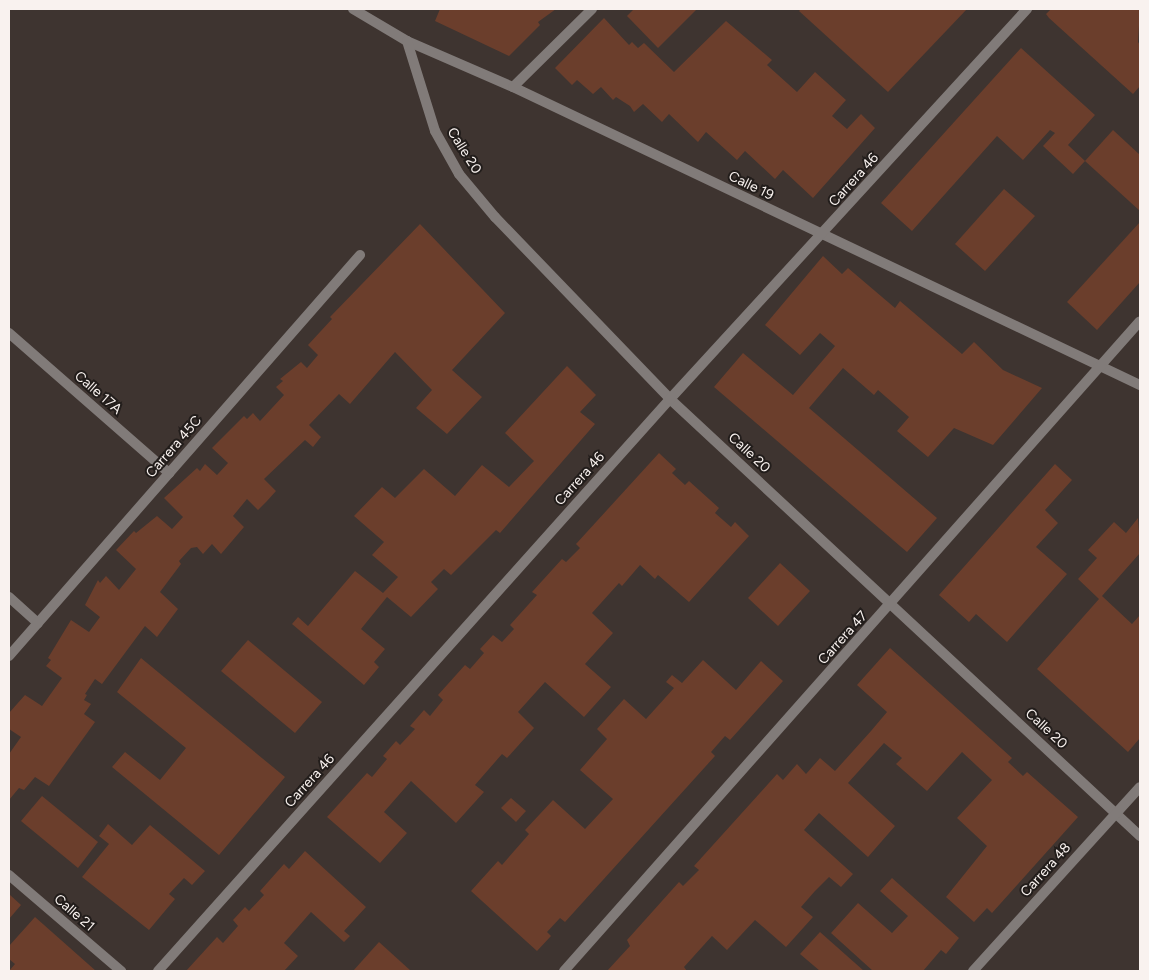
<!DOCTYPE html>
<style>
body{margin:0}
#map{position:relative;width:1149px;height:980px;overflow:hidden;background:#3e3430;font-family:Figtree,sans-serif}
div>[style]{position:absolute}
.building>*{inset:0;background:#6b3e2c}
.street>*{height:10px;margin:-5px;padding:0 5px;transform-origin:5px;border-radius:5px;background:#817b79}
span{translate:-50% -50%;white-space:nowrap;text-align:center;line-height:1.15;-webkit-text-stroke:4px #221d1b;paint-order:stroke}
.street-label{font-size:14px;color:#f9f2ef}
.frame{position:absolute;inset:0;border:10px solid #f9f2ef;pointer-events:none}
</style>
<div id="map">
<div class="building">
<div style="clip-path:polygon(440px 9px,556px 9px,538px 22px,540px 25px,509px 56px,435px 21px)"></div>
<div style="clip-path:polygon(634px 9px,697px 9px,658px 48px,627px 16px)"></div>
<div style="clip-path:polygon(801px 9px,967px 9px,888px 92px,799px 11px)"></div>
<div style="clip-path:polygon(1051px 9px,1140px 9px,1138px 42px,1140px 45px,1140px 86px,1133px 94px,1049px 18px,1046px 14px)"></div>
<div style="clip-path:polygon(604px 18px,629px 45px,632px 42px,638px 48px,644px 43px,674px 72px,726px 21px,772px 60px,767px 65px,797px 92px,815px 72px,846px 100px,832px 116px,847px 129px,861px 114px,875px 128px,813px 198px,783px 170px,775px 179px,745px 151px,737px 160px,706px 132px,698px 142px,669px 114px,662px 122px,643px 104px,634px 112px,630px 106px,616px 97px,613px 100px,601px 87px,593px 94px,577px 80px,572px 85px,555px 68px)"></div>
<div style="clip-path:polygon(1021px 48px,1095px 115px,1068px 145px,1085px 161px,1073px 174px,1043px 146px,1055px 133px,1050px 130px,1023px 160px,997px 136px,912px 231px,881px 203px)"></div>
<div style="clip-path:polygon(1113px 130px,1140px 155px,1140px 211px,1085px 161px)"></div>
<div style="clip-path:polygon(1004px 189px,1035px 216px,985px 271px,955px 244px)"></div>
<div style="clip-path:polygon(1140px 222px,1140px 282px,1097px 330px,1067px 302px)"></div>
<div style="clip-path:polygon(420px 224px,505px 313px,452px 370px,482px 397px,447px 434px,416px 408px,432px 390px,395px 352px,350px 404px,339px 394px,309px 425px,321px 437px,313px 447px,305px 440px,264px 479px,276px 491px,267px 501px,258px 510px,247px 499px,233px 516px,244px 527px,221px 554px,212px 544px,203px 554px,197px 547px,191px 548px,179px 561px,181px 564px,160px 592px,178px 609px,157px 637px,145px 626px,102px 684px,95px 679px,85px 694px,87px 695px,84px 700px,91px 704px,84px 714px,95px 722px,49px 786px,35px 777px,24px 790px,19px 788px,9px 800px,9px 754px,21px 737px,9px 729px,9px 713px,25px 695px,42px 706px,62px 678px,46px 666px,51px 660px,48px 658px,71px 620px,89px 632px,100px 617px,85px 605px,98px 580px,100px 583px,106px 576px,119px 590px,136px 569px,116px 550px,134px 531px,136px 533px,157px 516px,172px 529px,183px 517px,164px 498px,197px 468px,200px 471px,205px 464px,217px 475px,228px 463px,212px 448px,244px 416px,247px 419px,253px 413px,260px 421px,284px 395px,276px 387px,283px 381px,280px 379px,301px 362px,307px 368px,318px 355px,308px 345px,332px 319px,330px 317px)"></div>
<div style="clip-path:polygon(823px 256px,842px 274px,848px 268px,895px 308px,900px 301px,962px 354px,974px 342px,1003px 370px,1042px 388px,993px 445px,954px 428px,928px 457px,897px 431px,909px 417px,878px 390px,874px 395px,843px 368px,809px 408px,937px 518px,907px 552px,714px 387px,743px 353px,793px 395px,835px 346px,820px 333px,800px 355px,765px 325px)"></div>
<div style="clip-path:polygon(567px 366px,596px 395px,580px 412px,595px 424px,500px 533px,496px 530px,451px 575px,444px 569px,431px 582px,438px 589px,411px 617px,387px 597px,361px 629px,385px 649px,374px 662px,379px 667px,364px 685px,292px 624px,298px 617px,308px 626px,355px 571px,383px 593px,398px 577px,372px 555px,384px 542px,354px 516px,382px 487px,395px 498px,424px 469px,455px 496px,482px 465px,509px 487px,534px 461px,505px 433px)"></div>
<div style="clip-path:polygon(659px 453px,676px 469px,672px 473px,685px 485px,689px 481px,719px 508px,715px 513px,731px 527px,735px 522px,749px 536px,689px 602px,658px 575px,655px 579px,640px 565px,622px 586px,619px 583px,592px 613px,613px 633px,585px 664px,611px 687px,584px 717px,545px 682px,518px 712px,534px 728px,507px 758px,502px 754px,475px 785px,484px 792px,456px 823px,411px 781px,384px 812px,407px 833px,380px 863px,327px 817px,367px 773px,372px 777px,387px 759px,383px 756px,396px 741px,400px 745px,415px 729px,410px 726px,424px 710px,430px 716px,443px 700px,438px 695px,465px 665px,470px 669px,484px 653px,480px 649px,493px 635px,502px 642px,514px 629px,510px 625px,537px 595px,532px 592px,562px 559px,566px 562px,580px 548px,576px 544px)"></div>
<div style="clip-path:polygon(1055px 464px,1072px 480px,1045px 510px,1058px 523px,1036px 547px,1067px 574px,1007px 642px,976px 614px,969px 622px,939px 595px)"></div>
<div style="clip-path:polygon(1138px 518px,1140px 553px,1102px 596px,1132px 624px,1140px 615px,1140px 738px,1128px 752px,1037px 669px,1099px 599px,1078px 579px,1097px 558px,1088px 550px,1114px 522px,1126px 533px)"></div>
<div style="clip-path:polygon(780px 563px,810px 591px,778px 626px,748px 598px)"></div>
<div style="clip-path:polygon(248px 640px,322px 702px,295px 733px,221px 671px)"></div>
<div style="clip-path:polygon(890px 648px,1012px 758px,1008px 762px,1023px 776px,1027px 772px,1078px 817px,992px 913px,987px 908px,974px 922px,946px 897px,987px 846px,957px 818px,992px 780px,962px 752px,927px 791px,896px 764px,902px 758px,884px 743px,848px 783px,895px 826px,868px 857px,819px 813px,804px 830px,853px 874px,841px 887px,829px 877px,815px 891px,801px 907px,813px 917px,786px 947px,755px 920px,727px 950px,712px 936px,684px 967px,687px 971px,607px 971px,630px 946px,627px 940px,679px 882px,683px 886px,699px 870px,694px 866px,777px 774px,783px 780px,797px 764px,806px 774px,820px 758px,835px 771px,871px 731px,887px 712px,857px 685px)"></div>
<div style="clip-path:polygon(141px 658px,285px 777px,219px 855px,112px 767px,125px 752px,160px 780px,186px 748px,117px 692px)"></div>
<div style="clip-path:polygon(703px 660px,736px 690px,761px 661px,783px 681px,730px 740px,725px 736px,711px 752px,715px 756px,565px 922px,560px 918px,547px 932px,551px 936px,537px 951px,471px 891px,498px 861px,502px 865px,529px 834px,525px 830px,553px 800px,585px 829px,613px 799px,580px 770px,607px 739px,597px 729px,624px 699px,646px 719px,674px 688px,666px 682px,672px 675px,682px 683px)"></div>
<div style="clip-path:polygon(42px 796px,98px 842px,78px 868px,21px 821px)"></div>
<div style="clip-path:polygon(511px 798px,526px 811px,516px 822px,501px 808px)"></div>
<div style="clip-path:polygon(108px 824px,132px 845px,150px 825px,205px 871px,192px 885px,184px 878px,169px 894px,175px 899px,149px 930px,82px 877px,109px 844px,99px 836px)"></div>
<div style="clip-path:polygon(305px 851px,366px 907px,344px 931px,350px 936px,344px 942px,311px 912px,284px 943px,298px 956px,284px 971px,186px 971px,217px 937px,223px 943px,238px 926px,233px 920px,245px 907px,249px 911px,264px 895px,260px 891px,284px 864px,289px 869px)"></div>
<div style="clip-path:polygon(892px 878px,959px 938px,946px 954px,941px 950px,923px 971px,873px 971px,831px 933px,858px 903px,892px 933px,908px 916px,880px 891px)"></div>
<div style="clip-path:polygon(9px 894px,21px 905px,9px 919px)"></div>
<div style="clip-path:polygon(35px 917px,61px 940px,96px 971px,9px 971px,15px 964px,9px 959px,9px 946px)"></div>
<div style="clip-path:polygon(820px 932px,864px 971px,820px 971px,800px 954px)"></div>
<div style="clip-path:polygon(379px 942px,411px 971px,353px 971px)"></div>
</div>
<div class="street">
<div style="left:353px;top:9px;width:63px;rotate:30.7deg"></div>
<div style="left:407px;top:41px;width:116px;rotate:23.5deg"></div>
<div style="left:513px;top:87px;width:694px;rotate:25.42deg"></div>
<div style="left:407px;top:41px;width:94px;rotate:72.7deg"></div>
<div style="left:435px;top:131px;width:49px;rotate:60.8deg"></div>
<div style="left:459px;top:174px;width:56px;rotate:50.1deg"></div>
<div style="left:495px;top:217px;width:252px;rotate:46.1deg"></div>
<div style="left:670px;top:399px;width:642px;rotate:42.92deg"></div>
<div style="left:513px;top:87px;width:111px;rotate:-44.6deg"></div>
<div style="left:9px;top:333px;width:213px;rotate:41.2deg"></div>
<div style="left:9px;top:597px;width:39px;rotate:42deg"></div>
<div style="left:9px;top:656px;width:533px;rotate:-48.8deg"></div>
<div style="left:9px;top:875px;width:148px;rotate:40.6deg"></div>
<div style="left:158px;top:971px;width:768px;rotate:-48.17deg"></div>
<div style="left:670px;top:399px;width:529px;rotate:-47.53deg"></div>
<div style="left:564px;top:971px;width:868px;rotate:-48.45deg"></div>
<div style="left:973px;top:971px;width:248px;rotate:-47.8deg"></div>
</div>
<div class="street-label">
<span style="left:464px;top:151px;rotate:58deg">Calle 20</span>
<span style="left:854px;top:180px;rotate:-48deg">Carrera 46</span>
<span style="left:751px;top:186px;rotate:26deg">Calle 19</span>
<span style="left:98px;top:393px;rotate:41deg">Calle 17A</span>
<span style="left:174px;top:447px;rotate:-49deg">Carrera 45C</span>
<span style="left:749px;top:453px;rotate:43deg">Calle 20</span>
<span style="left:580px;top:479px;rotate:-48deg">Carrera 46</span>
<span style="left:843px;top:638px;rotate:-48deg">Carrera 47</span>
<span style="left:1046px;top:729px;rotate:43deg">Calle 20</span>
<span style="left:310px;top:781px;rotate:-48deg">Carrera 46</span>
<span style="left:1046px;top:870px;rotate:-48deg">Carrera 48</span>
<span style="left:74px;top:913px;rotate:41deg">Calle 21</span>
</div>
<div class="frame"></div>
</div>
